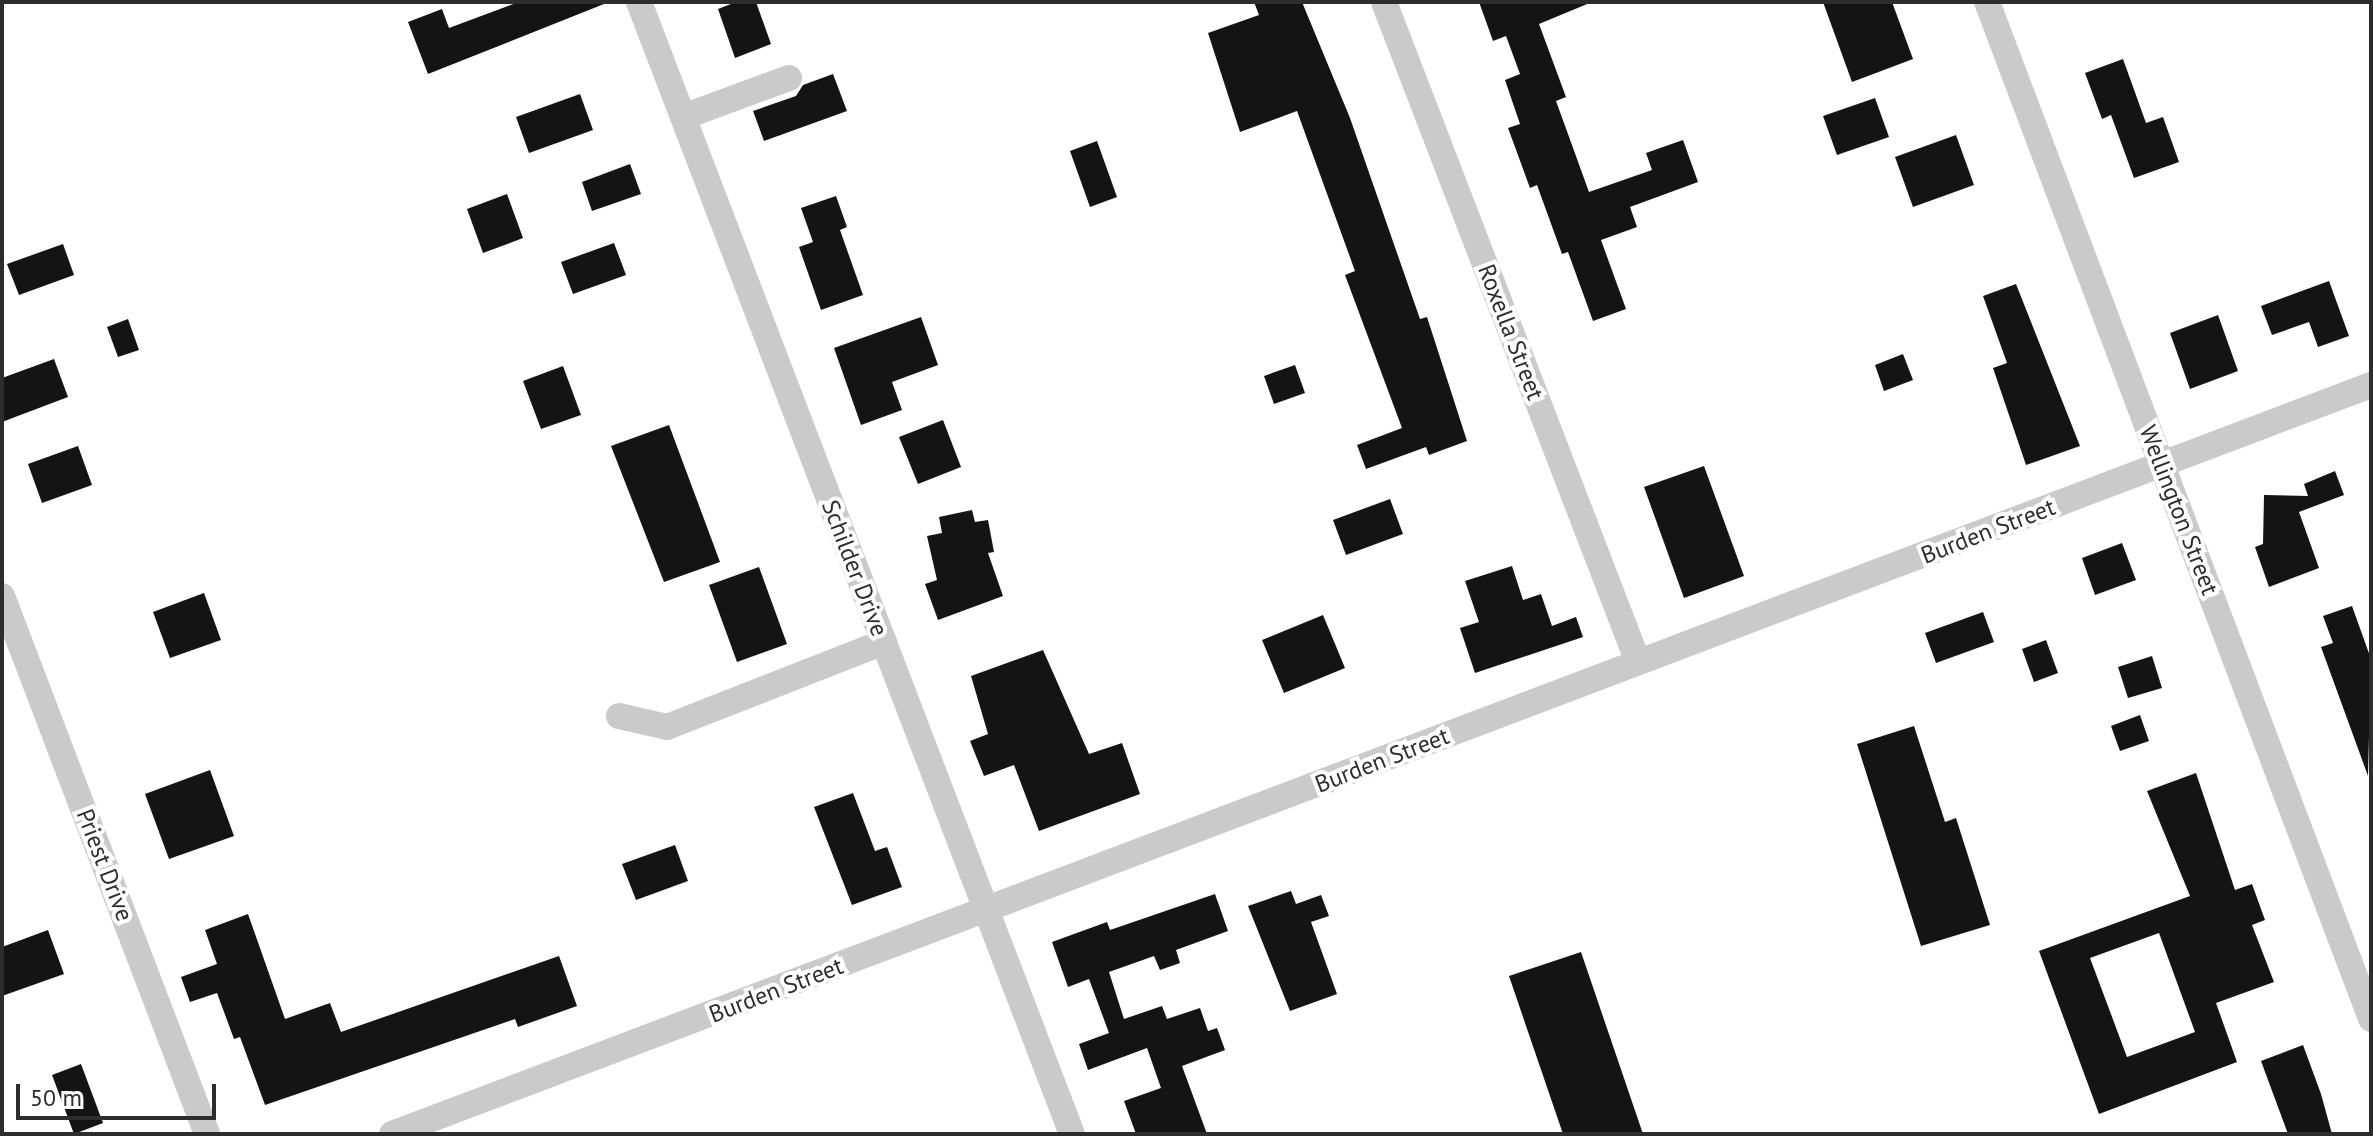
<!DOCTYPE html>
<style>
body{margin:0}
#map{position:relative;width:2373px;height:1136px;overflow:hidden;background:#fff;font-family:"PT Sans",sans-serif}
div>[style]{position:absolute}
.building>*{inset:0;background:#141414}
.minor>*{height:26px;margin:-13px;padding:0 13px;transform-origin:13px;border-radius:13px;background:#cacaca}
span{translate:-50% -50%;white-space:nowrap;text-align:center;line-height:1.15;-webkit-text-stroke:8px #fff;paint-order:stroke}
.street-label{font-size:24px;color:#2d2d2d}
.frame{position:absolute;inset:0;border:4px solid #2d2d2d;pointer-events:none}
.scale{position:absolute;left:16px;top:1084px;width:200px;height:36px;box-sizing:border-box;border:4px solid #2d2d2d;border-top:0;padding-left:10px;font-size:24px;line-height:28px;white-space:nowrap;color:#2d2d2d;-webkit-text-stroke:6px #fff;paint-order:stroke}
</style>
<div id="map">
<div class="building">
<div style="clip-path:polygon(519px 2px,604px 4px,428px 74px,408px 22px,442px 9px,449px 28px)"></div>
<div style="clip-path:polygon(736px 2px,756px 2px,771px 44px,735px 58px,718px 9px)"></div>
<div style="clip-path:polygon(1254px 2px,1302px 2px,1350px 118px,1420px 319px,1427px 317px,1467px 441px,1429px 455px,1426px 447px,1366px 469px,1357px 445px,1402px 428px,1345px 275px,1355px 271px,1297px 111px,1240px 132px,1208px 33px,1259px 15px)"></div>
<div style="clip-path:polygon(1479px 2px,1592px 2px,1539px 24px,1566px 97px,1556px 101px,1589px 192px,1652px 170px,1646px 153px,1683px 140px,1698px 182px,1630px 207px,1637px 227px,1601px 240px,1626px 309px,1593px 321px,1568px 252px,1562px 254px,1537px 185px,1530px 188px,1508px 128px,1520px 124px,1505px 80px,1520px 74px,1506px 36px,1493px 41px)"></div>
<div style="clip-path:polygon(1823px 2px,1892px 2px,1913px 59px,1852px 82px)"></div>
<div style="clip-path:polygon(2123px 59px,2146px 123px,2163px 117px,2179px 162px,2134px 178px,2111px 115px,2102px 119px,2085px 73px)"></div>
<div style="clip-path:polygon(833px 74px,847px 111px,764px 141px,753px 111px,796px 96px,803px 85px)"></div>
<div style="clip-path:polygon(580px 94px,593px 130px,529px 153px,516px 117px)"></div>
<div style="clip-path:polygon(1875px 98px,1889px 137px,1837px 155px,1823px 116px)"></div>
<div style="clip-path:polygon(1956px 135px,1974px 185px,1913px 207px,1895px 157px)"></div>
<div style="clip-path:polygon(1097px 141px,1117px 197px,1090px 207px,1070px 151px)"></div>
<div style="clip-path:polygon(630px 164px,641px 194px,592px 211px,582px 182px)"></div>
<div style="clip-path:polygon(507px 194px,523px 238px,483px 253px,467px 209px)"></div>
<div style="clip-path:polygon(836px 196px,847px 227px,840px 230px,863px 295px,821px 310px,799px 247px,813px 242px,801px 208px)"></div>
<div style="clip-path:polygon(614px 243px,626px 275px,573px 294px,561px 262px)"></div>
<div style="clip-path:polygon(63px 244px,74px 275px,19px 295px,7px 264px)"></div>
<div style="clip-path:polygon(2329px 281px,2349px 336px,2318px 347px,2309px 322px,2272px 335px,2261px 306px)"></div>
<div style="clip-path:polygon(2016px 284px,2080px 446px,2026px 465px,1993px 368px,2007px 363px,1983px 296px)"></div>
<div style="clip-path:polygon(2218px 315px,2238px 371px,2190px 389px,2170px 333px)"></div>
<div style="clip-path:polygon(921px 317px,938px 365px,892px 382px,902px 410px,861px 425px,834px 348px)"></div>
<div style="clip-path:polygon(128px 319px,139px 350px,118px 357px,107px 327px)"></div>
<div style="clip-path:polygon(1903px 354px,1913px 380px,1884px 391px,1875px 365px)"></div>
<div style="clip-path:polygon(54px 359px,68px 397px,2px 422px,2px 378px)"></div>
<div style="clip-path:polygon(1295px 365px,1305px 393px,1274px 404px,1264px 376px)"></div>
<div style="clip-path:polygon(563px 366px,581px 415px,541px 429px,523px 381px)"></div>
<div style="clip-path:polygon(943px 420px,961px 467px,918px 484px,899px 437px)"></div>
<div style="clip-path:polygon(669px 425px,720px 562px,664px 582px,611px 446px)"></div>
<div style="clip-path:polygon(78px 446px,92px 485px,42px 503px,28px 464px)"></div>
<div style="clip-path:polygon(1704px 466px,1744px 576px,1684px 598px,1644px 487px)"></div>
<div style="clip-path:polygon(2335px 471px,2344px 495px,2299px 512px,2319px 568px,2269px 587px,2255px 547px,2263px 544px,2264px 495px,2308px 496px,2304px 484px)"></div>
<div style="clip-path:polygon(1390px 499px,1403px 534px,1346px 555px,1333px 520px)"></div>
<div style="clip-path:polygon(972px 510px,975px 522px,988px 520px,994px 552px,988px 553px,1003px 596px,938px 620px,925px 584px,937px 580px,927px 536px,942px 533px,939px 517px)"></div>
<div style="clip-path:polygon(2122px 543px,2136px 580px,2095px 595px,2082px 558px)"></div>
<div style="clip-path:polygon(1512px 566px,1523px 600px,1541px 594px,1552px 626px,1576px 617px,1583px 637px,1475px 673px,1460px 628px,1479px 622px,1465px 581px)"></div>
<div style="clip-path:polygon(759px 567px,787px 644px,737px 662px,709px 585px)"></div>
<div style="clip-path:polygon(204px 593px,221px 640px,170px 658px,153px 612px)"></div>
<div style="clip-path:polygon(2352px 606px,2371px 659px,2368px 776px,2321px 647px,2333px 643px,2323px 616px)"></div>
<div style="clip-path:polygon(1983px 612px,1994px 642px,1936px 663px,1925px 633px)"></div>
<div style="clip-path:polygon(1323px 615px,1345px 668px,1284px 693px,1262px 640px)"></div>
<div style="clip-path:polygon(2046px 640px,2058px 673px,2034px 682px,2022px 649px)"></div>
<div style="clip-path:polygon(1043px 650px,1089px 754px,1122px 743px,1140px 794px,1039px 831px,1014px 765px,984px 776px,970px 741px,988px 734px,971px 676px)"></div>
<div style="clip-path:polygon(2152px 656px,2162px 688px,2128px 698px,2118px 667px)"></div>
<div style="clip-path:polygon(2140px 715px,2149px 741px,2120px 751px,2111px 726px)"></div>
<div style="clip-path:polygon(1914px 726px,1945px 822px,1956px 818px,1990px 925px,1921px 946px,1857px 744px)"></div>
<div style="clip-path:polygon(210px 770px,234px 836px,169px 859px,145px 794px)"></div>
<div style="clip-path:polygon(evenodd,2196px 773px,2235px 890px,2252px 884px,2265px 920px,2252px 925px,2274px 982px,2216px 1003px,2237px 1062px,2099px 1114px,2039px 951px,2190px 896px,2147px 791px,2196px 773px,2159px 933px,2195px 1032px,2127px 1057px,2090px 958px,2159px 933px)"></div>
<div style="clip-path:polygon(853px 793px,875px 851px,887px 847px,902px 887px,852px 905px,814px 807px)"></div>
<div style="clip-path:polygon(675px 845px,688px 881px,636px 900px,622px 864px)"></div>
<div style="clip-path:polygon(1291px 891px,1296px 904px,1321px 895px,1329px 916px,1311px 922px,1337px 994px,1290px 1011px,1248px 906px)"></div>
<div style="clip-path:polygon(1215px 894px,1228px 931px,1176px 950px,1180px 963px,1160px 970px,1154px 956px,1109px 972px,1124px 1019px,1162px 1006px,1167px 1019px,1200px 1008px,1208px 1031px,1217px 1028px,1225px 1050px,1182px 1066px,1207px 1134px,1136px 1134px,1124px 1101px,1161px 1088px,1147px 1048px,1088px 1070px,1079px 1044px,1109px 1033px,1089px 979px,1068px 987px,1052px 942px,1107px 922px,1110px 930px)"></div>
<div style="clip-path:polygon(248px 914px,285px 1019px,330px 1003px,341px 1032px,559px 956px,577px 1006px,518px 1027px,515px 1019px,265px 1105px,240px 1037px,234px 1039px,217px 993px,190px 1002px,181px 977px,217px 964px,205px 930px)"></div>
<div style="clip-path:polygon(48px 930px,64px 974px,2px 996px,2px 947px)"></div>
<div style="clip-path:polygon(1581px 952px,1643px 1134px,1563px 1134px,1509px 976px)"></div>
<div style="clip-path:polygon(2303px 1045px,2321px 1094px,2332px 1134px,2288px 1134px,2261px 1061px)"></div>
<div style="clip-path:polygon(81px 1064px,103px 1123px,74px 1134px,52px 1075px)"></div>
</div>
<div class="minor">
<div style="left:639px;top:2px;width:1212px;rotate:69.07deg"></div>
<div style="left:1384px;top:2px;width:707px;rotate:68.95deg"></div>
<div style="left:1987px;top:2px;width:1087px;rotate:69.31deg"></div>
<div style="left:683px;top:117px;width:113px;rotate:-20.2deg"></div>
<div style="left:2px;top:596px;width:576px;rotate:69.14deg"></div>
<div style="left:619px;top:716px;width:49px;rotate:12.9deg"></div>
<div style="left:667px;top:727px;width:233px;rotate:-21.4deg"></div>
<div style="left:392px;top:1134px;width:2116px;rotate:-20.73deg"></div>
</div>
<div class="street-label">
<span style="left:1511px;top:332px;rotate:69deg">Roxella Street</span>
<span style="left:2179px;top:510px;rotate:69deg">Wellington Street</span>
<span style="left:1988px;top:531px;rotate:-21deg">Burden Street</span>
<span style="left:855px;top:568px;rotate:69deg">Schilder Drive</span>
<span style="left:1382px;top:760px;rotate:-21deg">Burden Street</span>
<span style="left:105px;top:865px;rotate:69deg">Priest Drive</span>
<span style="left:776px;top:990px;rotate:-21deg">Burden Street</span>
</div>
<div class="frame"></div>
<div class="scale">50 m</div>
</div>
